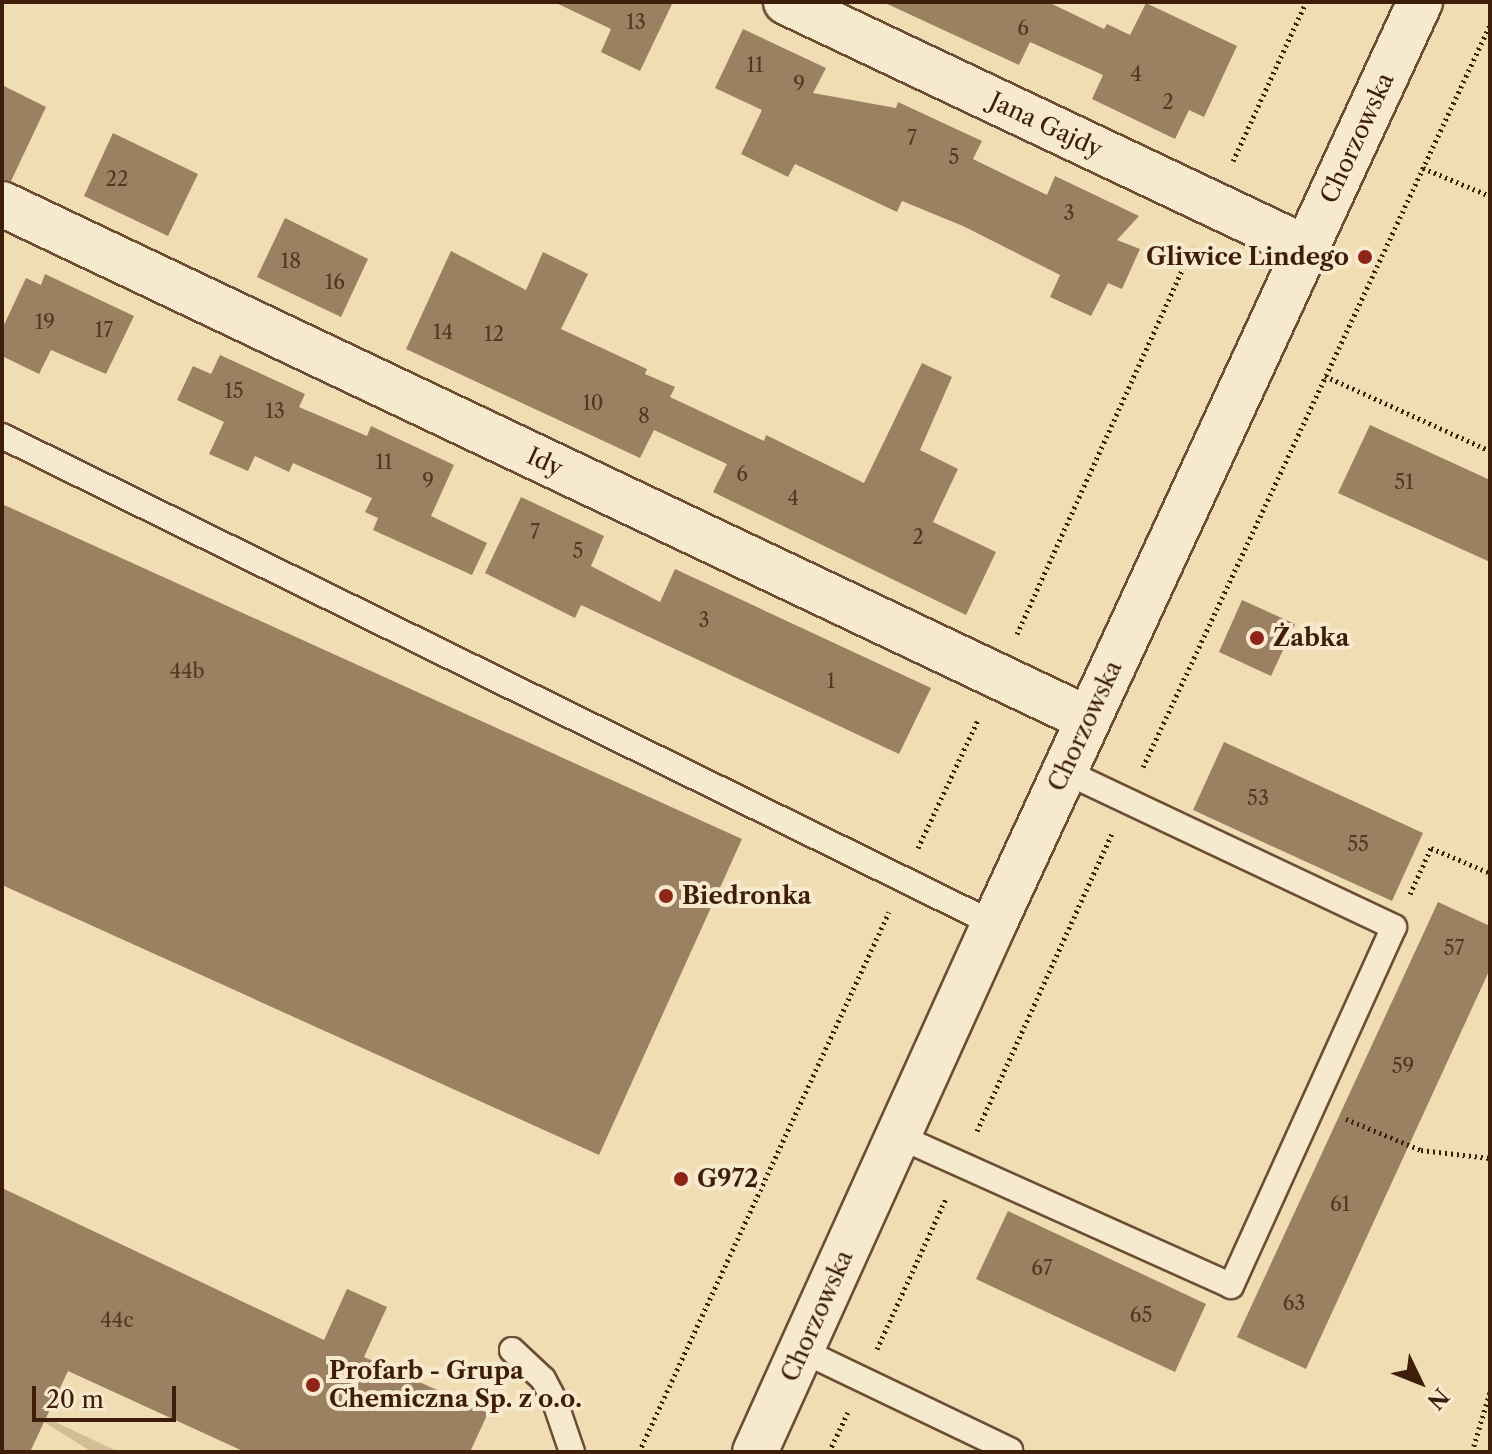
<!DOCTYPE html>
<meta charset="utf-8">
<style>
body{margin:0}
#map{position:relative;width:1492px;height:1454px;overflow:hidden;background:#f1ddb4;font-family:"Libre Caslon Text",serif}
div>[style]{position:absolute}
.green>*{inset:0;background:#d3bd97}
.building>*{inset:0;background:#9b8162}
.path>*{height:5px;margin-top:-2.5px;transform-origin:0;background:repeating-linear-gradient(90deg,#3e1e0a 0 2px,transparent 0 6px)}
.roads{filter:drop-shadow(2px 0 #6b4e34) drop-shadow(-2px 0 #6b4e34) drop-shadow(0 2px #6b4e34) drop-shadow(0 -2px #6b4e34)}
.service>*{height:24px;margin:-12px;padding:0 12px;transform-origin:12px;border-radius:12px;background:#f6e9ce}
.minor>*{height:44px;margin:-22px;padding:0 22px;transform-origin:22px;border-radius:22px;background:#f6e9ce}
.secondary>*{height:44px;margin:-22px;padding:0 22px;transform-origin:22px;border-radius:22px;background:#f6e9ce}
.dots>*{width:22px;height:22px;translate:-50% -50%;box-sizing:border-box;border:4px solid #f6e9ce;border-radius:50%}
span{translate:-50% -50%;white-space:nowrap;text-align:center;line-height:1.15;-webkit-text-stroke:8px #f6e9ce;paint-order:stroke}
.number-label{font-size:20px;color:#553720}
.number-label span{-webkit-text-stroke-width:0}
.street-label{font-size:24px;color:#3e1e0a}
.poi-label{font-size:24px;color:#3e1e0a;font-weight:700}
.right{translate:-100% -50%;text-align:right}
.left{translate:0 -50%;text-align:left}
.frame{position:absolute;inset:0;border:4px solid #3e1e0a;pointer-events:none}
.north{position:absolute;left:1380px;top:1342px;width:80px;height:80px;-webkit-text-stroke:6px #f6e9ce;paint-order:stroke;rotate:133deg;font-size:22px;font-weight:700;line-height:32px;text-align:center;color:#3e1e0a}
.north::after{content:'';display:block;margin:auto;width:28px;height:36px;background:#3e1e0a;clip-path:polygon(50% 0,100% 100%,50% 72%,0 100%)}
.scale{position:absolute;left:32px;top:1386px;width:144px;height:36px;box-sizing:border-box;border:4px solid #3e1e0a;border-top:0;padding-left:10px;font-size:24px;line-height:28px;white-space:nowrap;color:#3e1e0a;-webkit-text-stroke:6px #f6e9ce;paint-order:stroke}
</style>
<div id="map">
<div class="green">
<div style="clip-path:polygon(2px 1397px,119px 1452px,92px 1452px,44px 1422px,2px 1401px)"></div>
</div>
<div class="building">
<div style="clip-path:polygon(554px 2px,673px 2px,640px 71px,601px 52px,611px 29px)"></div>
<div style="clip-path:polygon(883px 2px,1048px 2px,1104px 29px,1107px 24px,1130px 35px,1146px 3px,1237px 46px,1204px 117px,1189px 110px,1175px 139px,1092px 99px,1103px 75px,1030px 42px,1019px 65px)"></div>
<div style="clip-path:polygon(743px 29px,826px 68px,813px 93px,896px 108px,898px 102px,982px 141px,973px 159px,1047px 195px,1055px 176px,1139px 216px,1117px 240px,1140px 249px,1122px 289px,1108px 283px,1091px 316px,1050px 297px,1060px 275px,963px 226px,902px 201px,897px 212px,795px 164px,788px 177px,741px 154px,762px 110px,715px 88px)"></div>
<div style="clip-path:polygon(2px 85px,46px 107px,11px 181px,2px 179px)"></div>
<div style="clip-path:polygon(113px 133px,198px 174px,168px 236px,84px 196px)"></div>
<div style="clip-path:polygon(285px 218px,368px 259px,341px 317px,257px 277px)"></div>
<div style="clip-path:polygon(451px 251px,526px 290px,543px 252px,588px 274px,561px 329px,647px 369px,645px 374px,675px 387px,670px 397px,764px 441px,766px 435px,864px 483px,922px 363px,952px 377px,920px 450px,958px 469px,933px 522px,996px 552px,966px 615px,713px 492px,727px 464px,654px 430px,640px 458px,406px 349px)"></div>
<div style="clip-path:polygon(45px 274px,134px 316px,106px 374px,51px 350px,39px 374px,2px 356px,2px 329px,26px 278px,41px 285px)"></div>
<div style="clip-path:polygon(220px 355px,305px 394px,299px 407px,367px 436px,371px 426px,454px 465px,431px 516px,487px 543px,472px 575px,373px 530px,378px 518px,365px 512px,372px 498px,293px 463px,289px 472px,255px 456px,248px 471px,209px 454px,224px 422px,177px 400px,193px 366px,211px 374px)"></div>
<div style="clip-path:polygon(1370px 425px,1490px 480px,1490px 562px,1338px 493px)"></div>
<div style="clip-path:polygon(521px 497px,604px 536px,591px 566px,660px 602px,675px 569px,931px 688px,899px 754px,581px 605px,575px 618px,485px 573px)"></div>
<div style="clip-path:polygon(2px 504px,742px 839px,599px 1155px,2px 885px)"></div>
<div style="clip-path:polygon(1242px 600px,1295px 624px,1271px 676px,1219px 652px)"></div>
<div style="clip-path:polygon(1224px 742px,1423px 833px,1392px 901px,1193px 810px)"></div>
<div style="clip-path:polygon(1438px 902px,1490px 926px,1490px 969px,1306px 1369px,1237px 1337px)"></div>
<div style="clip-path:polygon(2px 1188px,324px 1340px,347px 1289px,387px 1307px,364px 1357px,488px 1413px,470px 1452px,245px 1452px,68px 1371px,30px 1452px,2px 1452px)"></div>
<div style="clip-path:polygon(1008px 1211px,1206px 1304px,1175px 1372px,976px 1279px)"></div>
</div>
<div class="path">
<div style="left:1233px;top:161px;width:175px;rotate:-65.3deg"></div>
<div style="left:1423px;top:168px;width:73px;rotate:22.7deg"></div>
<div style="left:1325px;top:376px;width:181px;rotate:24.4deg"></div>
<div style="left:1017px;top:634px;width:426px;rotate:-65.6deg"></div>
<div style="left:1143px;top:767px;width:819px;rotate:-64.94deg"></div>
<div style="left:918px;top:848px;width:141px;rotate:-64.9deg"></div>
<div style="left:1410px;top:894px;width:51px;rotate:-65.5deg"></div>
<div style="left:1431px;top:848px;width:64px;rotate:23deg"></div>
<div style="left:1346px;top:1119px;width:81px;rotate:22.5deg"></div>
<div style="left:1421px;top:1150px;width:69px;rotate:6.6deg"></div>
<div style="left:977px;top:1131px;width:326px;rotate:-65.6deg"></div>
<div style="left:877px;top:1349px;width:166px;rotate:-65.4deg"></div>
<div style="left:639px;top:1452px;width:595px;rotate:-65.16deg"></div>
<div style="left:829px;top:1452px;width:44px;rotate:-64.6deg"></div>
<div style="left:1472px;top:1452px;width:63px;rotate:-73.3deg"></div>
</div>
<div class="roads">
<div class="service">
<div style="left:2px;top:436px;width:1106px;rotate:26.19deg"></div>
<div style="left:898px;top:1136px;width:365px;rotate:24.2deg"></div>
<div style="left:1231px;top:1286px;width:394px;rotate:-65.6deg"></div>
<div style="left:1394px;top:927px;width:365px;rotate:-154.7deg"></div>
<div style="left:512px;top:1350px;width:42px;rotate:43.1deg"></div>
<div style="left:543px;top:1379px;width:26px;rotate:62deg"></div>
<div style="left:555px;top:1402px;width:53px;rotate:71.2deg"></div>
<div style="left:801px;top:1350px;width:232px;rotate:25.6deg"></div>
</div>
<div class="minor">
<div style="left:786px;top:2px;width:575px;rotate:25.32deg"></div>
<div style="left:2px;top:204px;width:1202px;rotate:25.37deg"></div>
</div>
<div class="secondary">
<div style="left:755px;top:1452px;width:580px;rotate:-65.65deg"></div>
<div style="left:994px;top:924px;width:1016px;rotate:-65.2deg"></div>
</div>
</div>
<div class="dots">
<div style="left:1365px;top:257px;background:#8f2418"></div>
<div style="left:1257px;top:638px;background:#8f2418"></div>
<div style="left:666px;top:896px;background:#8f2418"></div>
<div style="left:681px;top:1179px;background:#8f2418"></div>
<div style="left:313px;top:1385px;background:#8f2418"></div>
</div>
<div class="number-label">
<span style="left:636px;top:22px">13</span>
<span style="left:1023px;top:28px">6</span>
<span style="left:755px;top:65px">11</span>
<span style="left:1136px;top:74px">4</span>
<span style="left:799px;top:84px">9</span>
<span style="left:1168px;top:102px">2</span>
<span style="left:912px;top:138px">7</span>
<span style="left:954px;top:157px">5</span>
<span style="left:117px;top:179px">22</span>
<span style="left:1069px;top:213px">3</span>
<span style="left:291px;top:261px">18</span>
<span style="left:335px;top:282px">16</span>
<span style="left:45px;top:322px">19</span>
<span style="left:104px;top:330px">17</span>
<span style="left:443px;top:332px">14</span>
<span style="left:494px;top:334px">12</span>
<span style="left:234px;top:391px">15</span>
<span style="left:593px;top:403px">10</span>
<span style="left:275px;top:411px">13</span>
<span style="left:644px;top:416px">8</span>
<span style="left:384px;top:462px">11</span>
<span style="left:742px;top:474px">6</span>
<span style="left:428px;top:481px">9</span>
<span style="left:1404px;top:482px">51</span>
<span style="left:793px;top:498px">4</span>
<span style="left:535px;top:532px">7</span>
<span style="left:918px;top:537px">2</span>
<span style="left:578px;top:551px">5</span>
<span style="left:704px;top:620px">3</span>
<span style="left:187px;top:671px">44b</span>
<span style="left:831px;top:681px">1</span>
<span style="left:1258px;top:798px">53</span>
<span style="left:1358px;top:844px">55</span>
<span style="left:1454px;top:948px">57</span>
<span style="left:1403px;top:1066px">59</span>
<span style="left:1340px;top:1204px">61</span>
<span style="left:1042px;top:1268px">67</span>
<span style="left:1294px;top:1303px">63</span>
<span style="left:1141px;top:1315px">65</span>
<span style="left:117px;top:1320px">44c</span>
</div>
<div class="street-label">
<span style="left:1046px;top:125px;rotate:25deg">Jana Gajdy</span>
<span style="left:1357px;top:138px;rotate:-65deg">Chorzowska</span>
<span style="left:545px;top:462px;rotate:25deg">Idy</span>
<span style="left:1085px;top:726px;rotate:-65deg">Chorzowska</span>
<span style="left:817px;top:1316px;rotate:-66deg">Chorzowska</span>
</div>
<div class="poi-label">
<span class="right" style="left:1349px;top:257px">Gliwice Lindego</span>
<span class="left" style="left:1273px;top:638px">Żabka</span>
<span class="left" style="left:682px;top:896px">Biedronka</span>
<span class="left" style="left:697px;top:1179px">G972</span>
<span class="left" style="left:329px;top:1385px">Profarb - Grupa<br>Chemiczna Sp. z o.o.</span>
</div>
<div class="frame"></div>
<div class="north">N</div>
<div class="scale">20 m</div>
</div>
